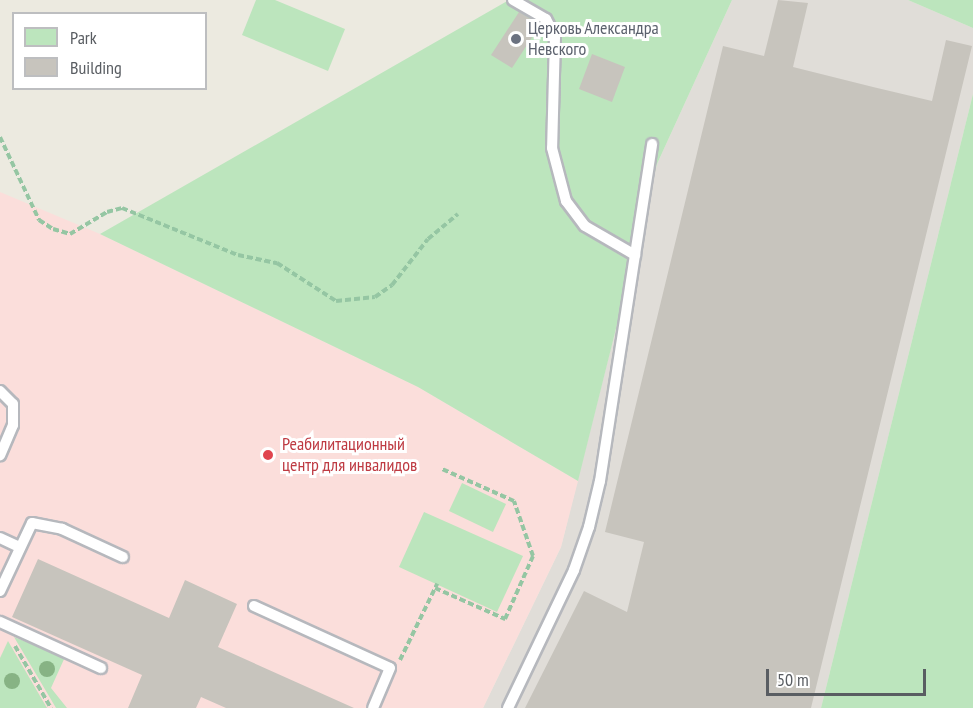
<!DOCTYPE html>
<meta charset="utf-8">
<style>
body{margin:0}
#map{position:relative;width:973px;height:708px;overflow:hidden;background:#eceae0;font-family:"PT Sans Narrow",sans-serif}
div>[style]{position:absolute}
.industrial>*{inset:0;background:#e0ddd8}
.medical>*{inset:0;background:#fbdedb}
.green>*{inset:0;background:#bce5bd}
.building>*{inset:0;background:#c7c4bd}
.path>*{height:4px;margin-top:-2px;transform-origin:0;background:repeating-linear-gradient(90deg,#95c6a3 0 6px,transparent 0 9px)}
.roads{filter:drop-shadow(2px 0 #b6b8bd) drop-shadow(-2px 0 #b6b8bd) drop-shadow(0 2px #b6b8bd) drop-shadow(0 -2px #b6b8bd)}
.lane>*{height:10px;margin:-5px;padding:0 5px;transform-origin:5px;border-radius:5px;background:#fff}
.trees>*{width:16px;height:16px;margin:-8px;border-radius:50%;background:#87b384}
.dots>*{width:16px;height:16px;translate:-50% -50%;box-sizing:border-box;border:3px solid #fff;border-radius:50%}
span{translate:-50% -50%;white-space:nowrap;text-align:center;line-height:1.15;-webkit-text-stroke:6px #fff;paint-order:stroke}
.worship-label{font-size:18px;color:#5b616d}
.left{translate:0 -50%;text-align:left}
.health-label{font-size:18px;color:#be3a42}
.legend{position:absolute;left:12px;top:12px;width:195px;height:78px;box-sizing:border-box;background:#fff;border:2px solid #bdbec0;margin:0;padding:8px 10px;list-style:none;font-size:18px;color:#595d62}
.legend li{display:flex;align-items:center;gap:12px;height:30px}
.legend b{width:30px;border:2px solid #bdbec0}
.scale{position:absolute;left:766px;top:669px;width:160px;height:27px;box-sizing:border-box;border:3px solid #595d62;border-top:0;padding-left:8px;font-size:18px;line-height:21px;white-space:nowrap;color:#595d62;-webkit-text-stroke:4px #fff;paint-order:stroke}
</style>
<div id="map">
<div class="industrial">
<div style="clip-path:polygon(732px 0,908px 0,973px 28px,973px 94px,821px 708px,483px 708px,561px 547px,657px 164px)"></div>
</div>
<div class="medical">
<div style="clip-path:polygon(0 192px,100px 234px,418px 387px,578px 481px,561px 547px,483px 708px,0 708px)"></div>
</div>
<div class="green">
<div style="clip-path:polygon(256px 0,275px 0,345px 29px,328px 71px,242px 35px)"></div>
<div style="clip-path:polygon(509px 0,732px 0,657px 164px,578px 481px,418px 387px,100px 234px)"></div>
<div style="clip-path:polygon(908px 0,973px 0,973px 28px)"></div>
<div style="clip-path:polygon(973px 94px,973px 708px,821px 708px)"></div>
<div style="clip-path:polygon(462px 483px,506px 504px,493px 532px,449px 511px)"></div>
<div style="clip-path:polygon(424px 512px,523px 556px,497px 612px,399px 567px)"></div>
<div style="clip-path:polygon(14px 637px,65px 657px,51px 688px,67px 708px,56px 708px)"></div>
<div style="clip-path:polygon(8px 641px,47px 708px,0 708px,0 658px)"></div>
</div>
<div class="building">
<div style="clip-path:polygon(778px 0,808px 3px,793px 67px,873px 87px,932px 101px,946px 40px,972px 46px,811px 708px,525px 708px,584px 591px,627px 612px,644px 542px,605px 532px,723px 46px,764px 56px)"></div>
<div style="clip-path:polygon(519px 12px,540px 25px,512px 68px,491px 55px)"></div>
<div style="clip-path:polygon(592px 54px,625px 67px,612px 102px,579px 89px)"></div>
<div style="clip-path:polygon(38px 559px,169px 618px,185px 580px,237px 604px,218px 647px,354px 708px,226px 708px,201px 697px,196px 708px,128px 708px,142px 675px,12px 617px)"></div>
</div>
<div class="path">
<div style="left:0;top:137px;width:92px;rotate:64.8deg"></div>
<div style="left:39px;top:220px;width:17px;rotate:33deg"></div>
<div style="left:53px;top:229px;width:18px;rotate:16deg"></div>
<div style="left:70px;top:234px;width:43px;rotate:-30.7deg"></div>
<div style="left:107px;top:212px;width:16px;rotate:-15deg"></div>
<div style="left:122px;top:208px;width:125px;rotate:22.1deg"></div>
<div style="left:238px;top:255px;width:40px;rotate:12deg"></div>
<div style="left:277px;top:263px;width:70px;rotate:32.8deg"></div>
<div style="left:336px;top:301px;width:39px;rotate:-6deg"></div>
<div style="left:375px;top:297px;width:21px;rotate:-35deg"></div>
<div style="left:392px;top:285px;width:58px;rotate:-52deg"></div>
<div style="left:428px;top:239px;width:39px;rotate:-40deg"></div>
<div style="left:435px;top:588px;width:77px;rotate:23.9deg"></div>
<div style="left:505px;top:619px;width:69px;rotate:-66deg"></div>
<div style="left:533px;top:556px;width:58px;rotate:-109.1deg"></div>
<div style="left:514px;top:501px;width:79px;rotate:-156deg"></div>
<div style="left:15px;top:646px;width:72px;rotate:59.9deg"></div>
<div style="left:400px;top:660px;width:85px;rotate:-64deg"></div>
</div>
<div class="roads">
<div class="lane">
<div style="left:513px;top:0;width:38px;rotate:30deg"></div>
<div style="left:546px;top:19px;width:20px;rotate:63deg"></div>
<div style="left:555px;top:37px;width:111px;rotate:91.5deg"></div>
<div style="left:552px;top:148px;width:55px;rotate:75.2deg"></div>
<div style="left:566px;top:201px;width:31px;rotate:53deg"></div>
<div style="left:585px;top:226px;width:58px;rotate:30.1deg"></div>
<div style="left:0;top:391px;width:18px;rotate:45deg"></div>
<div style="left:13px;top:404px;width:21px;rotate:90deg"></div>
<div style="left:13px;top:425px;width:33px;rotate:113deg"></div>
<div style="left:0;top:538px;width:21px;rotate:25deg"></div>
<div style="left:0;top:591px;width:75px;rotate:-64.8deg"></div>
<div style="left:32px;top:523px;width:31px;rotate:11deg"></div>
<div style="left:62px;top:529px;width:67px;rotate:24.7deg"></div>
<div style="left:254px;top:606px;width:149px;rotate:24.5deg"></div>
<div style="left:390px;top:668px;width:43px;rotate:113deg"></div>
<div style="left:0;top:622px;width:111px;rotate:24.5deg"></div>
<div style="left:508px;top:708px;width:153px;rotate:-64.4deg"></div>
<div style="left:574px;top:570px;width:46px;rotate:-70.8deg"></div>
<div style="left:589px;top:527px;width:47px;rotate:-76.6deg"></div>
<div style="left:600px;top:481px;width:341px;rotate:-81.2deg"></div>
</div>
</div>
<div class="trees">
<div style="left:47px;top:669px"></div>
<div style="left:12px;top:681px"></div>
</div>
<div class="dots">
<div style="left:516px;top:39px;background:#6b7280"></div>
<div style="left:268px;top:455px;background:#e0444e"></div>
</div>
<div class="worship-label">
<span class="left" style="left:528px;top:39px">Церковь Александра<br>Невского</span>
</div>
<div class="health-label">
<span class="left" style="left:282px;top:455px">Реабилитационный<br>центр для инвалидов</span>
</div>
<ul class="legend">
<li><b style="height:16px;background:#bce5bd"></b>Park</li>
<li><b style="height:16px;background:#c7c4bd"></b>Building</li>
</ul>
<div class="scale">50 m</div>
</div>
